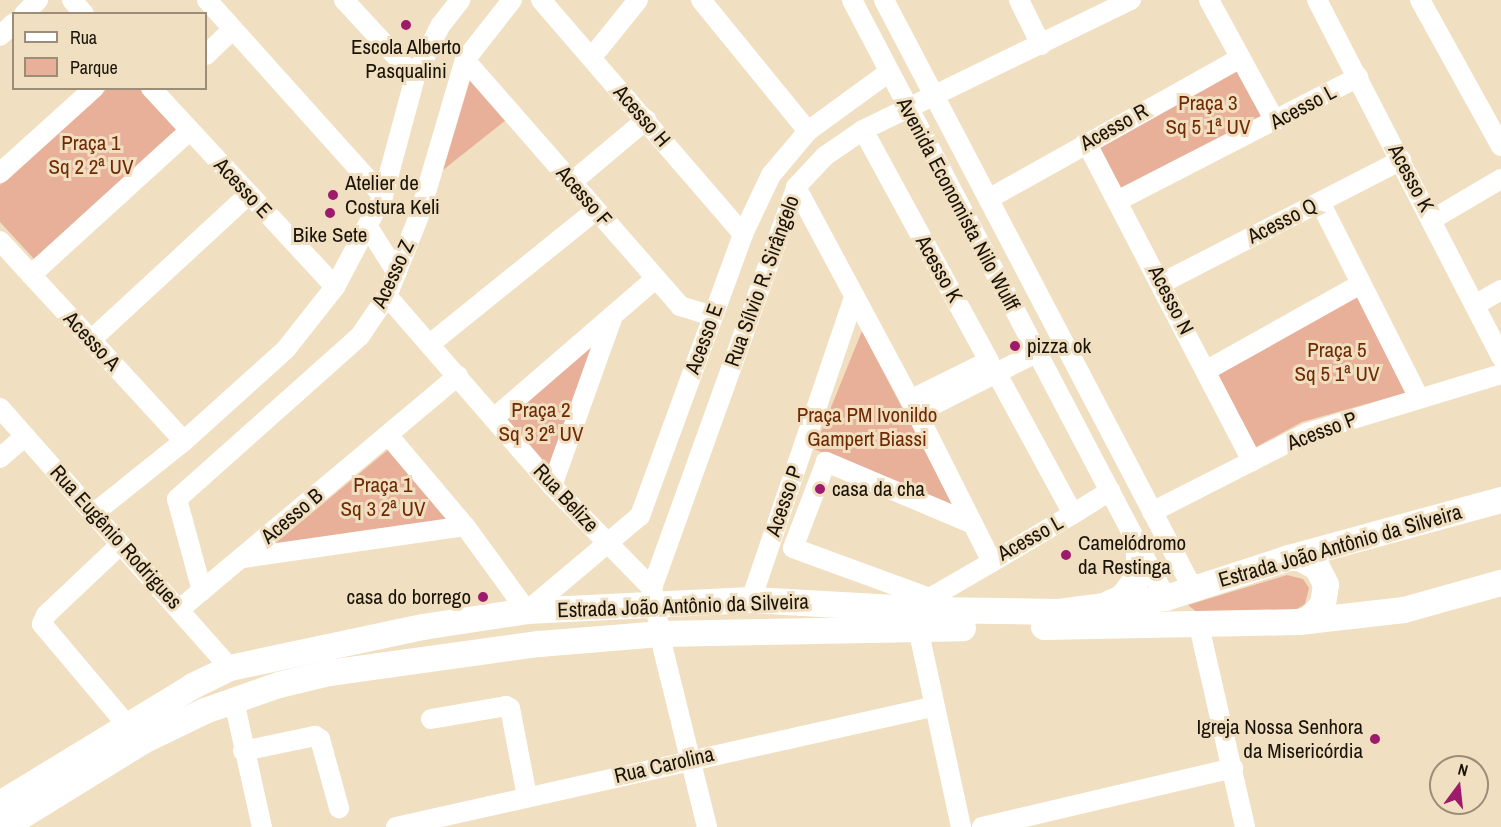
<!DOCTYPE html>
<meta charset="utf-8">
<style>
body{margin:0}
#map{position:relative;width:1501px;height:827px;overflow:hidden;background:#f1dfc1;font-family:"Archivo Narrow",sans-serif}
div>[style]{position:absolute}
.green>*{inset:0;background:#e8b099}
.minor>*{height:20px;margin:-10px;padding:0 10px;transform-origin:10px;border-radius:10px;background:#fff}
.major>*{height:26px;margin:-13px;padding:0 13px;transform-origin:13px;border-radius:13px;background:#fff}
.dots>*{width:16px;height:16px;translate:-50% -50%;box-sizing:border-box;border:3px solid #f1dfc1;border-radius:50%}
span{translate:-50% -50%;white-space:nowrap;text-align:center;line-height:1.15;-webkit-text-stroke:6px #f1dfc1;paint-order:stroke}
.poi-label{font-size:21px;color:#191308}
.left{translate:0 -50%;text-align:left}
.right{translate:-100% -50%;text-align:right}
.park-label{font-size:21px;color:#6f2a03}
.street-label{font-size:21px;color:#191308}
.legend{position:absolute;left:12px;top:12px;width:195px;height:78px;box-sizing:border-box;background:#f1dfc1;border:2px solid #9b8d77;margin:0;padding:8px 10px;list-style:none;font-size:18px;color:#191308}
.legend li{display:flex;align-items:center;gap:12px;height:30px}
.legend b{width:30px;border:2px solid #9b8d77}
.north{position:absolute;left:1429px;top:755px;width:60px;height:60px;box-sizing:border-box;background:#f1dfc1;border:2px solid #9b8d77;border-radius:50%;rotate:15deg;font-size:16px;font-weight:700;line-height:24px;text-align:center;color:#191308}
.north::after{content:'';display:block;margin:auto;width:21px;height:27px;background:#9e1a6a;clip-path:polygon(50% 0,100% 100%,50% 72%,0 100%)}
</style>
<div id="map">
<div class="green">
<div style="clip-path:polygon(1236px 67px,1264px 118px,1122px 192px,1096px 144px)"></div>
<div style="clip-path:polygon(471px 77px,506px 120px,443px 170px)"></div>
<div style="clip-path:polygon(107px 89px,142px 89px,178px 129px,34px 259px,0 222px,0 185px)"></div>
<div style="clip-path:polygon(1357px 296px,1409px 392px,1302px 422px,1256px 447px,1215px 372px)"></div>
<div style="clip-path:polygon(862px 331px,953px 505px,814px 449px)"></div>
<div style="clip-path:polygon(599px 337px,550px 471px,505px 420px)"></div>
<div style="clip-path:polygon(389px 449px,449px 522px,272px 546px)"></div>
<div style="clip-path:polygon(1287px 575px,1303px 579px,1309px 588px,1305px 604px,1295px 610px,1203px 617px,1188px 605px)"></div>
</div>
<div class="minor">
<div style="left:72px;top:0;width:18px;rotate:49deg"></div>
<div style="left:207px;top:0;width:263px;rotate:48.1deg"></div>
<div style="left:344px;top:0;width:105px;rotate:47.3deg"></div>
<div style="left:541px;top:0;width:309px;rotate:49.2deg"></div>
<div style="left:701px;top:0;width:169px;rotate:50.8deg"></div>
<div style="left:852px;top:0;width:675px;rotate:62.3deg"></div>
<div style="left:884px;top:0;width:665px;rotate:62.32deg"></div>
<div style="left:1019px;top:0;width:50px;rotate:63.9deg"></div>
<div style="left:1209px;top:0;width:138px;rotate:61.4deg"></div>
<div style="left:1317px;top:0;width:402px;rotate:62.7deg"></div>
<div style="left:1420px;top:0;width:167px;rotate:61deg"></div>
<div style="left:24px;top:14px;width:20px;rotate:-45deg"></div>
<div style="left:0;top:36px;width:19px;rotate:-43deg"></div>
<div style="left:206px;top:55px;width:36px;rotate:-44deg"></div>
<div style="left:592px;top:57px;width:73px;rotate:-51.1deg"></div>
<div style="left:465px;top:60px;width:327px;rotate:48.8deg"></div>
<div style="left:680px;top:306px;width:34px;rotate:17deg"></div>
<div style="left:151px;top:88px;width:271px;rotate:47.2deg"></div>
<div style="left:1086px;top:142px;width:360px;rotate:62.5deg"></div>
<div style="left:0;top:173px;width:127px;rotate:-42.1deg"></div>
<div style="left:572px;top:182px;width:97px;rotate:-40deg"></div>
<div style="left:796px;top:187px;width:242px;rotate:61.8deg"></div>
<div style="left:910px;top:400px;width:88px;rotate:-26.3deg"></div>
<div style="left:989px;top:361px;width:263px;rotate:-118.6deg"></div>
<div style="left:990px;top:198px;width:287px;rotate:-29.2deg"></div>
<div style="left:1119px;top:200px;width:269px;rotate:-27.2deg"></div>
<div style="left:1320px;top:202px;width:220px;rotate:63.2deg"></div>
<div style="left:1433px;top:219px;width:79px;rotate:-30.5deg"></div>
<div style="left:368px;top:227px;width:54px;rotate:57.8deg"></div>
<div style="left:0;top:241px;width:272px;rotate:47.4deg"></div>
<div style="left:31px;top:275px;width:214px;rotate:-42.3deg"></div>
<div style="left:1162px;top:283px;width:269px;rotate:-27.2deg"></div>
<div style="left:387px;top:296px;width:252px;rotate:49deg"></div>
<div style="left:552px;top:486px;width:143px;rotate:45.6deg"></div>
<div style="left:1475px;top:305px;width:30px;rotate:-30deg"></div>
<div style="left:91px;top:340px;width:215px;rotate:-42.7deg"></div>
<div style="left:430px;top:344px;width:213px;rotate:-38.9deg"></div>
<div style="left:1207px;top:370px;width:176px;rotate:-29.2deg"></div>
<div style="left:997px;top:374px;width:159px;rotate:61.5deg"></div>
<div style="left:1073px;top:514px;width:94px;rotate:149.3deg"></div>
<div style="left:992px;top:562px;width:167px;rotate:-116.7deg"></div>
<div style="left:917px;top:413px;width:133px;rotate:-26.8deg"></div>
<div style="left:0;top:408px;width:347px;rotate:48.5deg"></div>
<div style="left:494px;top:418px;width:214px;rotate:-40.8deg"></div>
<div style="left:388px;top:435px;width:119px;rotate:49.8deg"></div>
<div style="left:465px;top:526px;width:105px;rotate:53.9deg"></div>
<div style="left:527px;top:611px;width:148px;rotate:-40.1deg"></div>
<div style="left:640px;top:516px;width:300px;rotate:-69.9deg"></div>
<div style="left:743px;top:234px;width:65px;rotate:-64.6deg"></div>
<div style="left:771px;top:175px;width:57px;rotate:-49.9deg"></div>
<div style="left:808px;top:131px;width:100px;rotate:-36.1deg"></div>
<div style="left:0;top:458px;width:33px;rotate:-41deg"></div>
<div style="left:552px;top:486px;width:178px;rotate:-70.3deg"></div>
<div style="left:1152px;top:512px;width:174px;rotate:-27deg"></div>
<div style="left:1307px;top:433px;width:203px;rotate:-16.9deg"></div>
<div style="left:93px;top:514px;width:117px;rotate:-38.7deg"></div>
<div style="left:184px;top:441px;width:137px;rotate:-42deg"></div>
<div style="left:286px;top:349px;width:79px;rotate:-51.7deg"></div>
<div style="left:335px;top:287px;width:103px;rotate:-62.2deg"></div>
<div style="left:383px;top:196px;width:123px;rotate:-74.9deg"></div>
<div style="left:415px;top:77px;width:57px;rotate:-63.9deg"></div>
<div style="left:440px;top:26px;width:33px;rotate:-52deg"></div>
<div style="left:1073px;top:514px;width:44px;rotate:-31.9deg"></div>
<div style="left:973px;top:524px;width:160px;rotate:-157.1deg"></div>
<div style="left:826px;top:462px;width:92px;rotate:111deg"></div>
<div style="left:793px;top:548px;width:146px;rotate:20.1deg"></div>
<div style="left:930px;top:598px;width:72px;rotate:-30.1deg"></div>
<div style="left:120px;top:545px;width:102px;rotate:136.6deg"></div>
<div style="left:46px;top:615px;width:10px;rotate:114deg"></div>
<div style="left:42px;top:624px;width:133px;rotate:49.9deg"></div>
<div style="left:243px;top:558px;width:224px;rotate:-8.2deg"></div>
<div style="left:202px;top:591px;width:95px;rotate:-105.2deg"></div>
<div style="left:177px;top:499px;width:245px;rotate:-41.7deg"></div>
<div style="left:360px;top:336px;width:48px;rotate:-56deg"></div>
<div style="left:387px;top:296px;width:86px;rotate:-68.2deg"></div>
<div style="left:419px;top:216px;width:163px;rotate:-73.6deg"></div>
<div style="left:465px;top:60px;width:76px;rotate:-51.9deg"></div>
<div style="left:751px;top:600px;width:317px;rotate:-71.2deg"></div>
<div style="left:180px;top:609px;width:363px;rotate:-40deg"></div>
<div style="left:1199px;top:626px;width:206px;rotate:77.1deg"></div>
<div style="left:918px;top:628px;width:204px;rotate:77.8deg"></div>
<div style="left:234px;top:701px;width:129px;rotate:77.5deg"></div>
<div style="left:431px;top:719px;width:76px;rotate:-9.8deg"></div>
<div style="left:506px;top:706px;width:4px;rotate:27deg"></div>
<div style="left:510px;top:708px;width:90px;rotate:79.1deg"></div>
<div style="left:243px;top:751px;width:74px;rotate:-11.8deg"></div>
<div style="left:315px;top:736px;width:6px;rotate:31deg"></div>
<div style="left:320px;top:739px;width:72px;rotate:74.6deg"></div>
<div style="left:396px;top:827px;width:549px;rotate:-12.62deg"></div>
<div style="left:707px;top:827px;width:183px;rotate:-103.9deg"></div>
<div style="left:663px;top:649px;width:62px;rotate:-100.2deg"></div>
<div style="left:652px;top:588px;width:426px;rotate:-70.2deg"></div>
<div style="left:796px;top:187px;width:42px;rotate:-46.9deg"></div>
<div style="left:825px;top:156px;width:46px;rotate:-34.4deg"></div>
<div style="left:863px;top:130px;width:298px;rotate:-25.9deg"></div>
<div style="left:982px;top:827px;width:258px;rotate:-13.2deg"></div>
</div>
<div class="major">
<div style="left:1289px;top:558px;width:10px"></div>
<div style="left:1299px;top:558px;width:20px;rotate:27deg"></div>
<div style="left:1317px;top:567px;width:20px;rotate:63deg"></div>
<div style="left:1326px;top:585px;width:20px;rotate:99deg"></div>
<div style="left:1323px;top:605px;width:20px;rotate:135deg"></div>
<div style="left:1309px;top:619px;width:9px;rotate:162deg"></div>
<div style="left:1110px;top:603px;width:13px;rotate:-23deg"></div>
<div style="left:1122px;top:598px;width:28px;rotate:-52deg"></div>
<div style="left:1139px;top:576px;width:28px;rotate:-90deg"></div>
<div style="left:1044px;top:627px;width:255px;rotate:-1.1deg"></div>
<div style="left:1299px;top:622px;width:106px;rotate:-6.5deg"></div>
<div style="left:1404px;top:610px;width:101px;rotate:-15.6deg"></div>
<div style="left:0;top:804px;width:226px;rotate:-31.4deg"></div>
<div style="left:193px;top:686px;width:41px;rotate:-25.9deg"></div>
<div style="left:230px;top:668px;width:197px;rotate:-12deg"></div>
<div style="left:423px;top:627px;width:105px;rotate:-8.7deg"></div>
<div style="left:527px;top:611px;width:224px;rotate:-2.8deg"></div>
<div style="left:751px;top:600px;width:180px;rotate:3.2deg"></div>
<div style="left:931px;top:610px;width:128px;rotate:0.9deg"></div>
<div style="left:1059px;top:612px;width:108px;rotate:-7.5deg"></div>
<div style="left:1166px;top:598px;width:129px;rotate:-18deg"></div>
<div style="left:1289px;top:558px;width:220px;rotate:-15.3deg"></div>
<div style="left:4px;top:827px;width:163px;rotate:-31.7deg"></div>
<div style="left:143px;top:741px;width:69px;rotate:-25.8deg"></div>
<div style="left:205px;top:711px;width:78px;rotate:-19.4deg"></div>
<div style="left:279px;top:685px;width:51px;rotate:-13.5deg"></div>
<div style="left:329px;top:673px;width:212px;rotate:-7.9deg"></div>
<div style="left:539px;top:644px;width:121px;rotate:-4.7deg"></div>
<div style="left:660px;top:634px;width:303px;rotate:-1.1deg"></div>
</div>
<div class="dots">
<div style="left:406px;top:25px;background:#9e1a6a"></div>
<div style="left:333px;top:195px;background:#9e1a6a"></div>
<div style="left:330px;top:213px;background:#9e1a6a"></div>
<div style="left:1015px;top:346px;background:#9e1a6a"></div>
<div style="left:820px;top:489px;background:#9e1a6a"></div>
<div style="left:1066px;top:555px;background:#9e1a6a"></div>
<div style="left:483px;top:597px;background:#9e1a6a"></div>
<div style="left:1375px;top:739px;background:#9e1a6a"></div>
</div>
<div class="poi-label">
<span style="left:406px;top:59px">Escola Alberto<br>Pasqualini</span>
<span class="left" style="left:345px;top:195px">Atelier de<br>Costura Keli</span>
<span style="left:330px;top:235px">Bike Sete</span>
<span class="left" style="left:1027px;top:346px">pizza ok</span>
<span class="left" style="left:832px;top:489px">casa da cha</span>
<span class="left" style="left:1078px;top:555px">Camelódromo<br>da Restinga</span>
<span class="right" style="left:471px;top:597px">casa do borrego</span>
<span class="right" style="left:1363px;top:739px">Igreja Nossa Senhora<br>da Misericórdia</span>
</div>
<div class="park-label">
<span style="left:1208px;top:115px">Praça 3<br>Sq 5 1ª UV</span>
<span style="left:91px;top:155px">Praça 1<br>Sq 2 2ª UV</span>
<span style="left:1337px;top:362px">Praça 5<br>Sq 5 1ª UV</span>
<span style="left:541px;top:422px">Praça 2<br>Sq 3 2ª UV</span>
<span style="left:867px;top:427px">Praça PM Ivonildo<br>Gampert Biassi</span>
<span style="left:383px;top:497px">Praça 1<br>Sq 3 2ª UV</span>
</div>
<div class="street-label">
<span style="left:1303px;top:107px;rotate:-28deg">Acesso L</span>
<span style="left:642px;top:116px;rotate:49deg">Acesso H</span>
<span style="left:1114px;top:127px;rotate:-29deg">Acesso R</span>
<span style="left:1411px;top:178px;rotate:62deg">Acesso K</span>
<span style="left:243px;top:188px;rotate:47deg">Acesso E</span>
<span style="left:584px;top:196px;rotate:49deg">Acesso F</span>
<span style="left:958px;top:204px;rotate:62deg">Avenida Economista Nilo Wulff</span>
<span style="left:1282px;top:221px;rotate:-27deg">Acesso Q</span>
<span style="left:939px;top:269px;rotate:61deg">Acesso K</span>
<span style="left:393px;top:274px;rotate:-65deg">Acesso Z</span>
<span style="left:762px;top:281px;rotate:-70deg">Rua Sílvio R. Sirângelo</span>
<span style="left:1171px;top:300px;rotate:63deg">Acesso N</span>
<span style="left:704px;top:339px;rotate:-70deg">Acesso E</span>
<span style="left:92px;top:341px;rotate:47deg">Acesso A</span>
<span style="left:1322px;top:431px;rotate:-21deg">Acesso P</span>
<span style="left:566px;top:498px;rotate:47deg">Rua Belize</span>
<span style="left:784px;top:501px;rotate:-71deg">Acesso P</span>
<span style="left:292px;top:516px;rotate:-40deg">Acesso B</span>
<span style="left:116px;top:537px;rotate:48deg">Rua Eugênio Rodrigues</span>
<span style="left:1030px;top:538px;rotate:-29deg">Acesso L</span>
<span style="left:1340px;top:546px;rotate:-16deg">Estrada João Antônio da Silveira</span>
<span style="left:683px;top:606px;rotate:-2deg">Estrada João Antônio da Silveira</span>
<span style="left:664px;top:765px;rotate:-13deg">Rua Carolina</span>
</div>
<ul class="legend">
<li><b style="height:8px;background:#fff"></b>Rua</li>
<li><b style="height:16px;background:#e8b099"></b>Parque</li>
</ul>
<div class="north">N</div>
</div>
